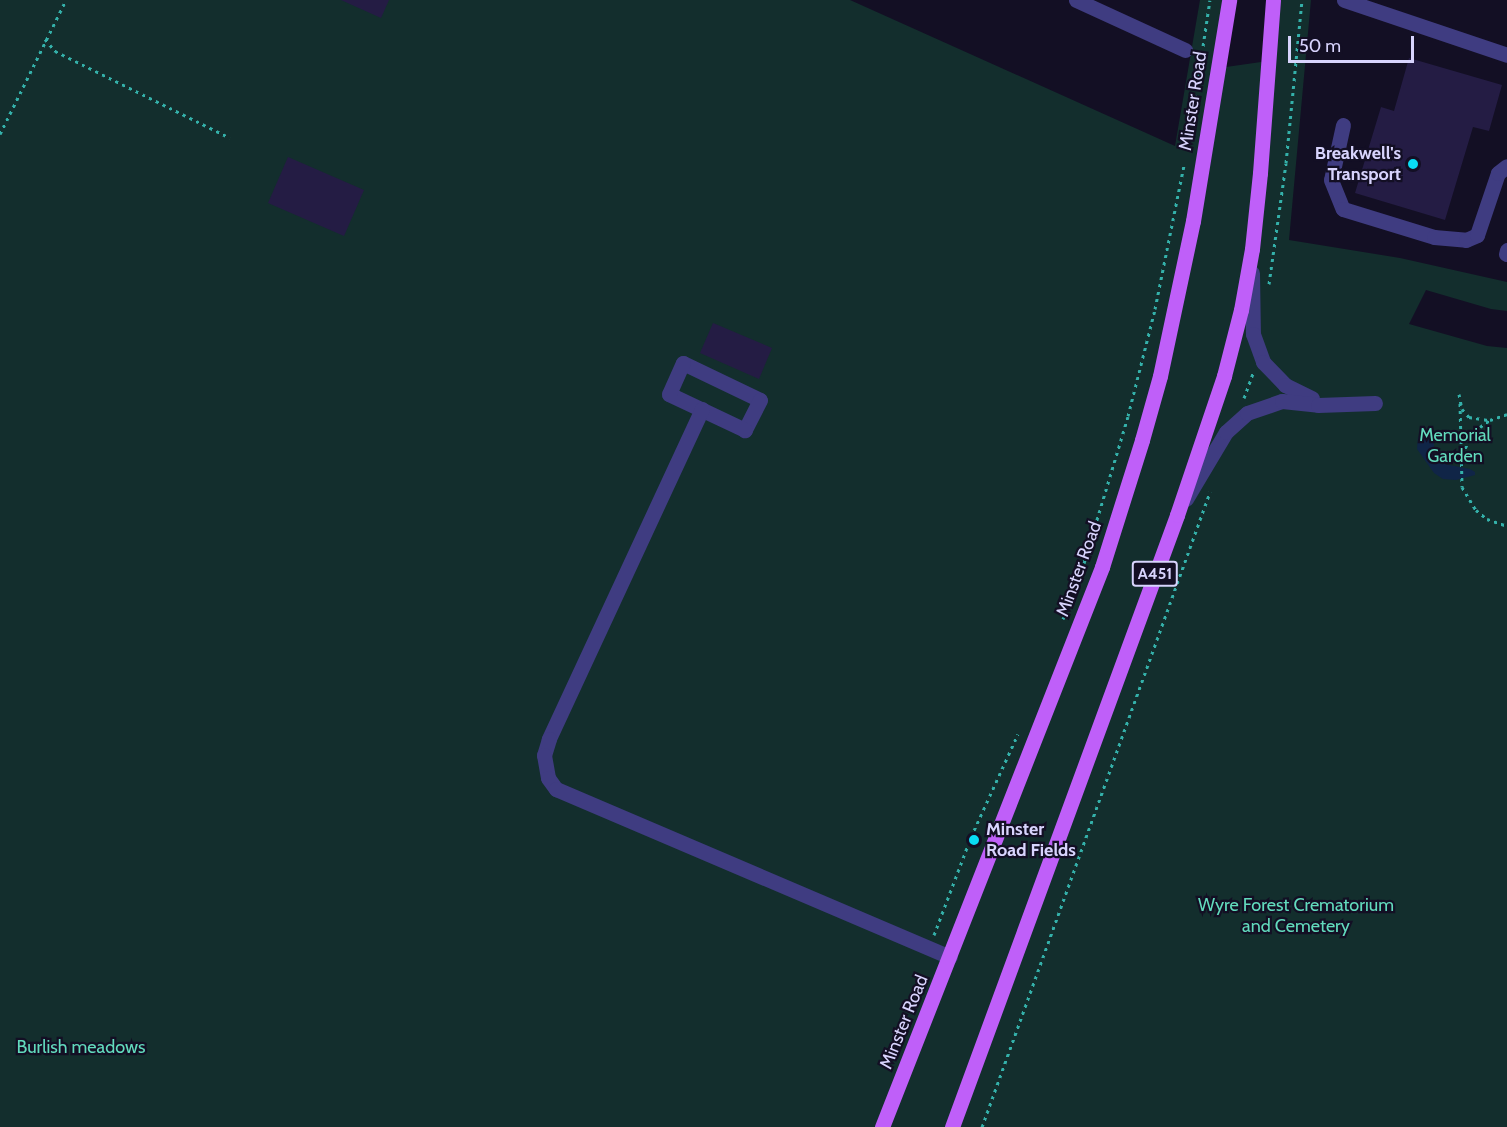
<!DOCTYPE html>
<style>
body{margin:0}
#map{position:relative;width:1507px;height:1127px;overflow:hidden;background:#130f24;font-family:Cabin,sans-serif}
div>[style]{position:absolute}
.green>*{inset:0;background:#132e2d}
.water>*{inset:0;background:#102547}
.building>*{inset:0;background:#241c44}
.path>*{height:3px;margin-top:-1.5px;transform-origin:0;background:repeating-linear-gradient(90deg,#34b1aa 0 3px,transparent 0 7.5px)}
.minor>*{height:15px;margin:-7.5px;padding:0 7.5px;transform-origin:7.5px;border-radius:7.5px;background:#3f3c81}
.major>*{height:15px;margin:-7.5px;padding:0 7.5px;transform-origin:7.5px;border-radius:7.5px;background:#bf5ff9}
.dots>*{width:16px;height:16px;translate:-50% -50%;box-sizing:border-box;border:3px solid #130f24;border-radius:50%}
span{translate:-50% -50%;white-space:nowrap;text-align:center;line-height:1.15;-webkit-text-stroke:4.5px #130f24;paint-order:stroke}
.shield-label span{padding:2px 4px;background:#130f24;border:2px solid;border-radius:4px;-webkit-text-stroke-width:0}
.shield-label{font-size:16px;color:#d8d4fd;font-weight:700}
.street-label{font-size:18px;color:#d8d4fd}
.poi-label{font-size:18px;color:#d8d4fd;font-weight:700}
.right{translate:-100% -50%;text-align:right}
.left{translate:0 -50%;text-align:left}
.park-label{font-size:18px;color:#62dbbd}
.scale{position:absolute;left:1288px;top:36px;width:126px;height:27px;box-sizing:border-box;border:3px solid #d8d4fd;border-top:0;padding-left:8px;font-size:18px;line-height:21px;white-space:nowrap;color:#d8d4fd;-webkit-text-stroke:4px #130f24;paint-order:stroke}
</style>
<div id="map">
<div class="green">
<div style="clip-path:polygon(0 0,850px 0,1175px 146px,1200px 0,1229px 0,1219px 68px,1268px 61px,1273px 0,1311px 0,1289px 240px,1400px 258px,1507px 282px,1507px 311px,1491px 309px,1426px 290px,1409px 324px,1487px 346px,1507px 348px,1507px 1127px,0 1127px)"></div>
</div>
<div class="water">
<div style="clip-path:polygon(1427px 433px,1434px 439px,1434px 454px,1439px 463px,1470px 469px,1475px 472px,1475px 475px,1456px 480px,1443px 479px,1434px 473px,1417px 449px,1418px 437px)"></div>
</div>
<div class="building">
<div style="clip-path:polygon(341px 0,389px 0,381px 18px)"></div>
<div style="clip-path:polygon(1409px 58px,1502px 85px,1489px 131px,1473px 127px,1445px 220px,1355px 193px,1381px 107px,1394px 111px)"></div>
<div style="clip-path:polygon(288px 157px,364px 190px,344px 236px,268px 203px)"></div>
<div style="clip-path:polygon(713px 323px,772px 348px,759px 379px,700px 353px)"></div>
</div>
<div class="path">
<div style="left:45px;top:39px;width:16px;rotate:50deg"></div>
<div style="left:55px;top:51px;width:195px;rotate:26.4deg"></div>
<div style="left:1192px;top:120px;width:121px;rotate:-81.5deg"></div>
<div style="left:0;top:134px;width:149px;rotate:-63.8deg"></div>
<div style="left:1269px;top:284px;width:122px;rotate:-82deg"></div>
<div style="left:1286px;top:163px;width:164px;rotate:-84.4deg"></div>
<div style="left:1459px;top:394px;width:15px;rotate:79deg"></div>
<div style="left:1462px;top:409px;width:11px;rotate:49deg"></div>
<div style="left:1469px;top:417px;width:19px;rotate:9deg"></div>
<div style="left:1244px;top:398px;width:27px;rotate:-70deg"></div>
<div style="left:1460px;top:403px;width:84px;rotate:88.6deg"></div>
<div style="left:1462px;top:487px;width:27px;rotate:59deg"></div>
<div style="left:1476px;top:510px;width:14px;rotate:39deg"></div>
<div style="left:1487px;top:519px;width:21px;rotate:19deg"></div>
<div style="left:1462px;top:455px;width:21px;rotate:-65deg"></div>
<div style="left:1471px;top:436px;width:13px;rotate:-45deg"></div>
<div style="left:1480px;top:427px;width:12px;rotate:-35deg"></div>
<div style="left:1490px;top:420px;width:18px;rotate:-19deg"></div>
<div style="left:1063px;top:619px;width:60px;rotate:-69.4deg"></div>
<div style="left:1084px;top:563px;width:153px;rotate:-73.3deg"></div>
<div style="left:1128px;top:416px;width:110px;rotate:-75.8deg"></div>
<div style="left:1155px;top:309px;width:147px;rotate:-78.6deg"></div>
<div style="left:934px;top:935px;width:105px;rotate:-69.3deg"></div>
<div style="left:971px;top:837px;width:113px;rotate:-65.5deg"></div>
<div style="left:982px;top:1127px;width:675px;rotate:-70.25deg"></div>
</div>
<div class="minor">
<div style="left:1076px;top:0;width:120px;rotate:24.6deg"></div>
<div style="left:1344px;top:0;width:172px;rotate:18.6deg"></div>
<div style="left:1343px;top:125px;width:56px;rotate:102.3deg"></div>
<div style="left:1331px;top:180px;width:31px;rotate:68deg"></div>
<div style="left:1343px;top:209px;width:95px;rotate:17.1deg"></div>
<div style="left:1434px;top:237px;width:32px;rotate:5deg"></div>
<div style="left:1466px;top:240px;width:12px;rotate:-24deg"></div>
<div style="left:1477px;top:235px;width:65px;rotate:-71.3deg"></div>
<div style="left:1498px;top:173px;width:11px;rotate:-38deg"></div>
<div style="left:1506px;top:254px;width:4px;rotate:-76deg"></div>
<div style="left:1252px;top:273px;width:61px;rotate:89.1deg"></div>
<div style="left:1253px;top:334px;width:30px;rotate:70deg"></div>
<div style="left:1263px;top:362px;width:32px;rotate:46deg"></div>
<div style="left:1285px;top:385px;width:30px;rotate:26deg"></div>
<div style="left:683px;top:363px;width:85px;rotate:25.7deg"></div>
<div style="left:760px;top:400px;width:34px;rotate:117deg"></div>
<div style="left:745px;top:430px;width:84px;rotate:-154.7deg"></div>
<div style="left:669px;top:394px;width:34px;rotate:-66deg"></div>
<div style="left:702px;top:409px;width:364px;rotate:114.9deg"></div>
<div style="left:549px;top:739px;width:17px;rotate:107deg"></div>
<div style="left:544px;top:755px;width:23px;rotate:80deg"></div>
<div style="left:548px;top:778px;width:14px;rotate:54deg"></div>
<div style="left:556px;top:789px;width:428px;rotate:23.1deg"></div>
<div style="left:1186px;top:499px;width:78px;rotate:-59.2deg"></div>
<div style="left:1226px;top:432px;width:28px;rotate:-42deg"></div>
<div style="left:1247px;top:413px;width:37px;rotate:-19deg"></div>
<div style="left:1282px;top:401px;width:36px;rotate:6deg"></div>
<div style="left:1318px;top:405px;width:57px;rotate:-2deg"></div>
</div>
<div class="major">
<div style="left:882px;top:1127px;width:602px;rotate:-68.55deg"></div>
<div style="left:1102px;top:567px;width:133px;rotate:-72.5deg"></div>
<div style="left:1142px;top:440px;width:66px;rotate:-74.3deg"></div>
<div style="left:1160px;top:376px;width:158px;rotate:-78deg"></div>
<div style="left:1193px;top:221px;width:224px;rotate:-80.7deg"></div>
<div style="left:952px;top:1127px;width:652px;rotate:-69.81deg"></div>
<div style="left:1177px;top:515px;width:147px;rotate:-71.3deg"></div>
<div style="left:1224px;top:376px;width:68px;rotate:-75.6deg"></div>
<div style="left:1241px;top:310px;width:62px;rotate:-79.8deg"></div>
<div style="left:1252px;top:249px;width:76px;rotate:-84deg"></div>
<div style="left:1260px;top:173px;width:173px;rotate:-85.7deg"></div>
</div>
<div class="dots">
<div style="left:1413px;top:164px;background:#09dcf4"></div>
<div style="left:974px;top:840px;background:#09dcf4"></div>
</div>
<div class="shield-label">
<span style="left:1155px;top:574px">A451</span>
</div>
<div class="street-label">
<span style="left:1193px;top:101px;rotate:-81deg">Minster Road</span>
<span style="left:1079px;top:569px;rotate:-70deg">Minster Road</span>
<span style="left:904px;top:1022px;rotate:-68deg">Minster Road</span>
</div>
<div class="poi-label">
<span class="right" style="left:1401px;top:164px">Breakwell's<br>Transport</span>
<span class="left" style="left:986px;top:840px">Minster<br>Road Fields</span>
</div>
<div class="park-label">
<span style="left:1455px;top:446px">Memorial<br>Garden</span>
<span style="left:1296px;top:916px">Wyre Forest Crematorium<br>and Cemetery</span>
<span style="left:81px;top:1047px">Burlish meadows</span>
</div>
<div class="scale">50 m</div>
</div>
